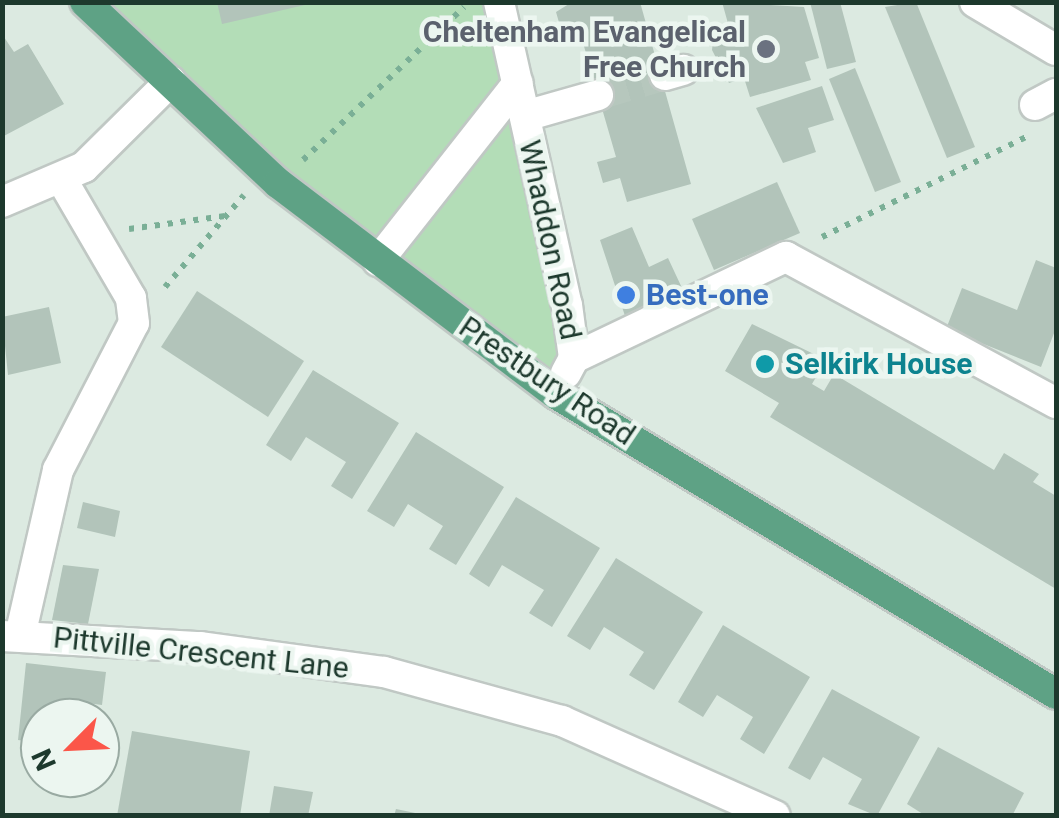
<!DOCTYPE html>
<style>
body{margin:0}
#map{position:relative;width:1059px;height:818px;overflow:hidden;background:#dceae1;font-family:Roboto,sans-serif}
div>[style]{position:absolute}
.green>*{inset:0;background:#b3ddb7}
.building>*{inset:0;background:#b2c4ba}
.minor-tunnel>*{height:30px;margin-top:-15px;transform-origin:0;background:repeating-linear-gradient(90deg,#b6c7bd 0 30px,transparent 0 45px)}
.path>*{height:6px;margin-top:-3px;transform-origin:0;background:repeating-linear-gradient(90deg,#7aaf96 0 5px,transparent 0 13px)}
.roads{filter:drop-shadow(2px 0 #c0c8c4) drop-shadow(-2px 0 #c0c8c4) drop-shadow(0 2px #c0c8c4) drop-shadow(0 -2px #c0c8c4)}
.minor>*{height:30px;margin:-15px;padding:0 15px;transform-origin:15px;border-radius:15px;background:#fff}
.major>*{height:30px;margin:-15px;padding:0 15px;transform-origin:15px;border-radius:15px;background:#5ea285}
.dots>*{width:28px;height:28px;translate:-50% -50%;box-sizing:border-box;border:5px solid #ecf6f0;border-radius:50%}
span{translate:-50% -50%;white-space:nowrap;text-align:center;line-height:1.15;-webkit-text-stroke:9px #ecf6f0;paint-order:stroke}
.worship-label{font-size:30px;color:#5b616d;font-weight:700}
.right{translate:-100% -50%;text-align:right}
.street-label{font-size:30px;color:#1d392d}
.shop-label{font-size:30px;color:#366cbe;font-weight:700}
.left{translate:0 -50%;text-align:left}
.culture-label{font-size:30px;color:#0d838f;font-weight:700}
.frame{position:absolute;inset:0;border:5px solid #1d392d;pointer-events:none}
.north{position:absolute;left:20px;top:698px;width:100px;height:100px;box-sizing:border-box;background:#ecf6f0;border:2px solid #99aaa2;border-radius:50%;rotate:246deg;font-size:28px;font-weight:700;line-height:40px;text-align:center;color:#1d392d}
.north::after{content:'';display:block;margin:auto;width:35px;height:45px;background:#fb5649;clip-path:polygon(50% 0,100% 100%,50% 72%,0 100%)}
</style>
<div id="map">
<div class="green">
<div style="clip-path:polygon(85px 3px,499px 3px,567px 305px,556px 394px,378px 261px)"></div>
</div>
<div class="building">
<div style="clip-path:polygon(217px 2px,309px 2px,309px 4px,222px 24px)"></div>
<div style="clip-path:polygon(572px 2px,640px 2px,691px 184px,627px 202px,620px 178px,603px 183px,597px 162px,616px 157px,579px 29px,562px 33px,556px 12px)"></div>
<div style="clip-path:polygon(722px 2px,804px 7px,819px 58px,805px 62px,811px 80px,750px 97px,744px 78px,729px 83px,712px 50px,714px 31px,729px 27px)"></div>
<div style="clip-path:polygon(810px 2px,840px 2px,856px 62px,827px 69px)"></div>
<div style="clip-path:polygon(916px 2px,975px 147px,947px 158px,885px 7px)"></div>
<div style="clip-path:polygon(2px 34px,14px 52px,28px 44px,64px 104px,2px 137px)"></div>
<div style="clip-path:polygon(855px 68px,901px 182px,875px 192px,829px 79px)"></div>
<div style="clip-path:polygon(822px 86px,834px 120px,808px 128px,816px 152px,783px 163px,756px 108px)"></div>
<div style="clip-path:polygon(777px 182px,800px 233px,714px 270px,692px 219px)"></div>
<div style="clip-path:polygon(632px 227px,649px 267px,668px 258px,682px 288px,625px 316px,600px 240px)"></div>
<div style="clip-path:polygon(1036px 260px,1056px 268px,1056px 328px,1041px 367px,946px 329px,962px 288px,1017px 310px)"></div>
<div style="clip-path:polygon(197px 291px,304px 361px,268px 417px,161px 347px)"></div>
<div style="clip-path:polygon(49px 307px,61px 363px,8px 375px,2px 317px)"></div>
<div style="clip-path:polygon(752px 324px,826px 360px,812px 384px,824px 391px,834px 374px,994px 470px,1004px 453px,1039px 474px,1033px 482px,1056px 496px,1056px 589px,770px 417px,779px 403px,725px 371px)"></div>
<div style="clip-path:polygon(313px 370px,399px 423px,352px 499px,331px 486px,346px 462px,306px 437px,291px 461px,266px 445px)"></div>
<div style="clip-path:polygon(416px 432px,504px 487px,456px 565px,429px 549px,443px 526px,427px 516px,408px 504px,394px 527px,367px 511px)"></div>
<div style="clip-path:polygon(516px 497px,600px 548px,552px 627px,529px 613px,544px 590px,502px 565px,489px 587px,469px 574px)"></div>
<div style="clip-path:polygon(83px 502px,120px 511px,115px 537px,77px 528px)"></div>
<div style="clip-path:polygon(616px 558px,703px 612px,654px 690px,629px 675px,644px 652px,604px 627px,590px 650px,567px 636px)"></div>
<div style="clip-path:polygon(63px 565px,99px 569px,88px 624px,52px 620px)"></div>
<div style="clip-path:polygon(723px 625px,810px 677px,764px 754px,740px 739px,753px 717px,717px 695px,703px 717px,678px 702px)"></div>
<div style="clip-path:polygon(26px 663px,106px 672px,102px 705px,64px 700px,61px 718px,40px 718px,40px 743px,18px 740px)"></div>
<div style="clip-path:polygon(832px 689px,920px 737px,877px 816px,848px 804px,862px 779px,823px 757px,810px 780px,788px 768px)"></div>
<div style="clip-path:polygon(132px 731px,250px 751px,240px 816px,117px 816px)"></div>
<div style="clip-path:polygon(938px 747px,1024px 793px,1012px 816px,926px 816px,907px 804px)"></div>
<div style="clip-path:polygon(274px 786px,313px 792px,308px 816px,269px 816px)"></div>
<div style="clip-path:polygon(396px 809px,420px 814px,420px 816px,394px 816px)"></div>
</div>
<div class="minor-tunnel">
<div style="left:598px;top:95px;width:70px;rotate:-16.6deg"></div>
</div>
<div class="path">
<div style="left:303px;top:160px;width:222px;rotate:-43.5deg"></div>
<div style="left:129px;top:229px;width:97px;rotate:-7.7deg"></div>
<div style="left:822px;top:237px;width:227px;rotate:-26.1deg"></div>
<div style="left:165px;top:287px;width:121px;rotate:-49.3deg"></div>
</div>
<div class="roads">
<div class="minor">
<div style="left:499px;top:2px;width:311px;rotate:77.4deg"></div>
<div style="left:567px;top:305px;width:53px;rotate:82.5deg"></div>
<div style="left:574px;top:358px;width:17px;rotate:118deg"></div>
<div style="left:975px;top:2px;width:94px;rotate:30.7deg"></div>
<div style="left:665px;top:75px;width:19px;rotate:-16deg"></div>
<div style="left:1035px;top:105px;width:24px;rotate:-28deg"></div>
<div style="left:525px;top:116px;width:76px;rotate:-16deg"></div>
<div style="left:2px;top:202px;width:89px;rotate:-23.1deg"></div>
<div style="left:84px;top:167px;width:122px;rotate:-44.7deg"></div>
<div style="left:378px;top:261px;width:226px;rotate:-51.8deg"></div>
<div style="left:574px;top:358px;width:235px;rotate:-25.5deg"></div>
<div style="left:786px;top:257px;width:307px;rotate:28.4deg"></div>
<div style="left:2px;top:636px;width:199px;rotate:3.2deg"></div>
<div style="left:201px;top:647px;width:185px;rotate:7.8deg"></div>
<div style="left:384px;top:672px;width:185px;rotate:15.4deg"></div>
<div style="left:562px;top:721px;width:233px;rotate:24deg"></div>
<div style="left:20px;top:636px;width:170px;rotate:-77.1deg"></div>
<div style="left:58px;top:470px;width:165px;rotate:-62.7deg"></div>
<div style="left:134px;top:323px;width:25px;rotate:-97deg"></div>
<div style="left:131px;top:298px;width:137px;rotate:-120.3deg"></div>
</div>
<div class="major">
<div style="left:85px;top:2px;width:265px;rotate:43.2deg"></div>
<div style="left:278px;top:183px;width:349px;rotate:37.2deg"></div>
<div style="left:556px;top:394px;width:583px;rotate:30.96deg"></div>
</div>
</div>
<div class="dots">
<div style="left:766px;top:49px;background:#6b7280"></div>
<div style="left:626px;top:295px;background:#3f7fe0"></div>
<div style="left:765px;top:364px;background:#0f9aa8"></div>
</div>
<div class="worship-label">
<span class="right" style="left:746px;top:49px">Cheltenham Evangelical<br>Free Church</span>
</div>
<div class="street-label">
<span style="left:550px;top:240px;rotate:78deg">Whaddon Road</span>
<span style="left:547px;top:381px;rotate:34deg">Prestbury Road</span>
<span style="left:201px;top:653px;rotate:6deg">Pittville Crescent Lane</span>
</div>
<div class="shop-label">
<span class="left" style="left:646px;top:295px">Best-one</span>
</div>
<div class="culture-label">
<span class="left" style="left:785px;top:364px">Selkirk House</span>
</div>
<div class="frame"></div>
<div class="north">N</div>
</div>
